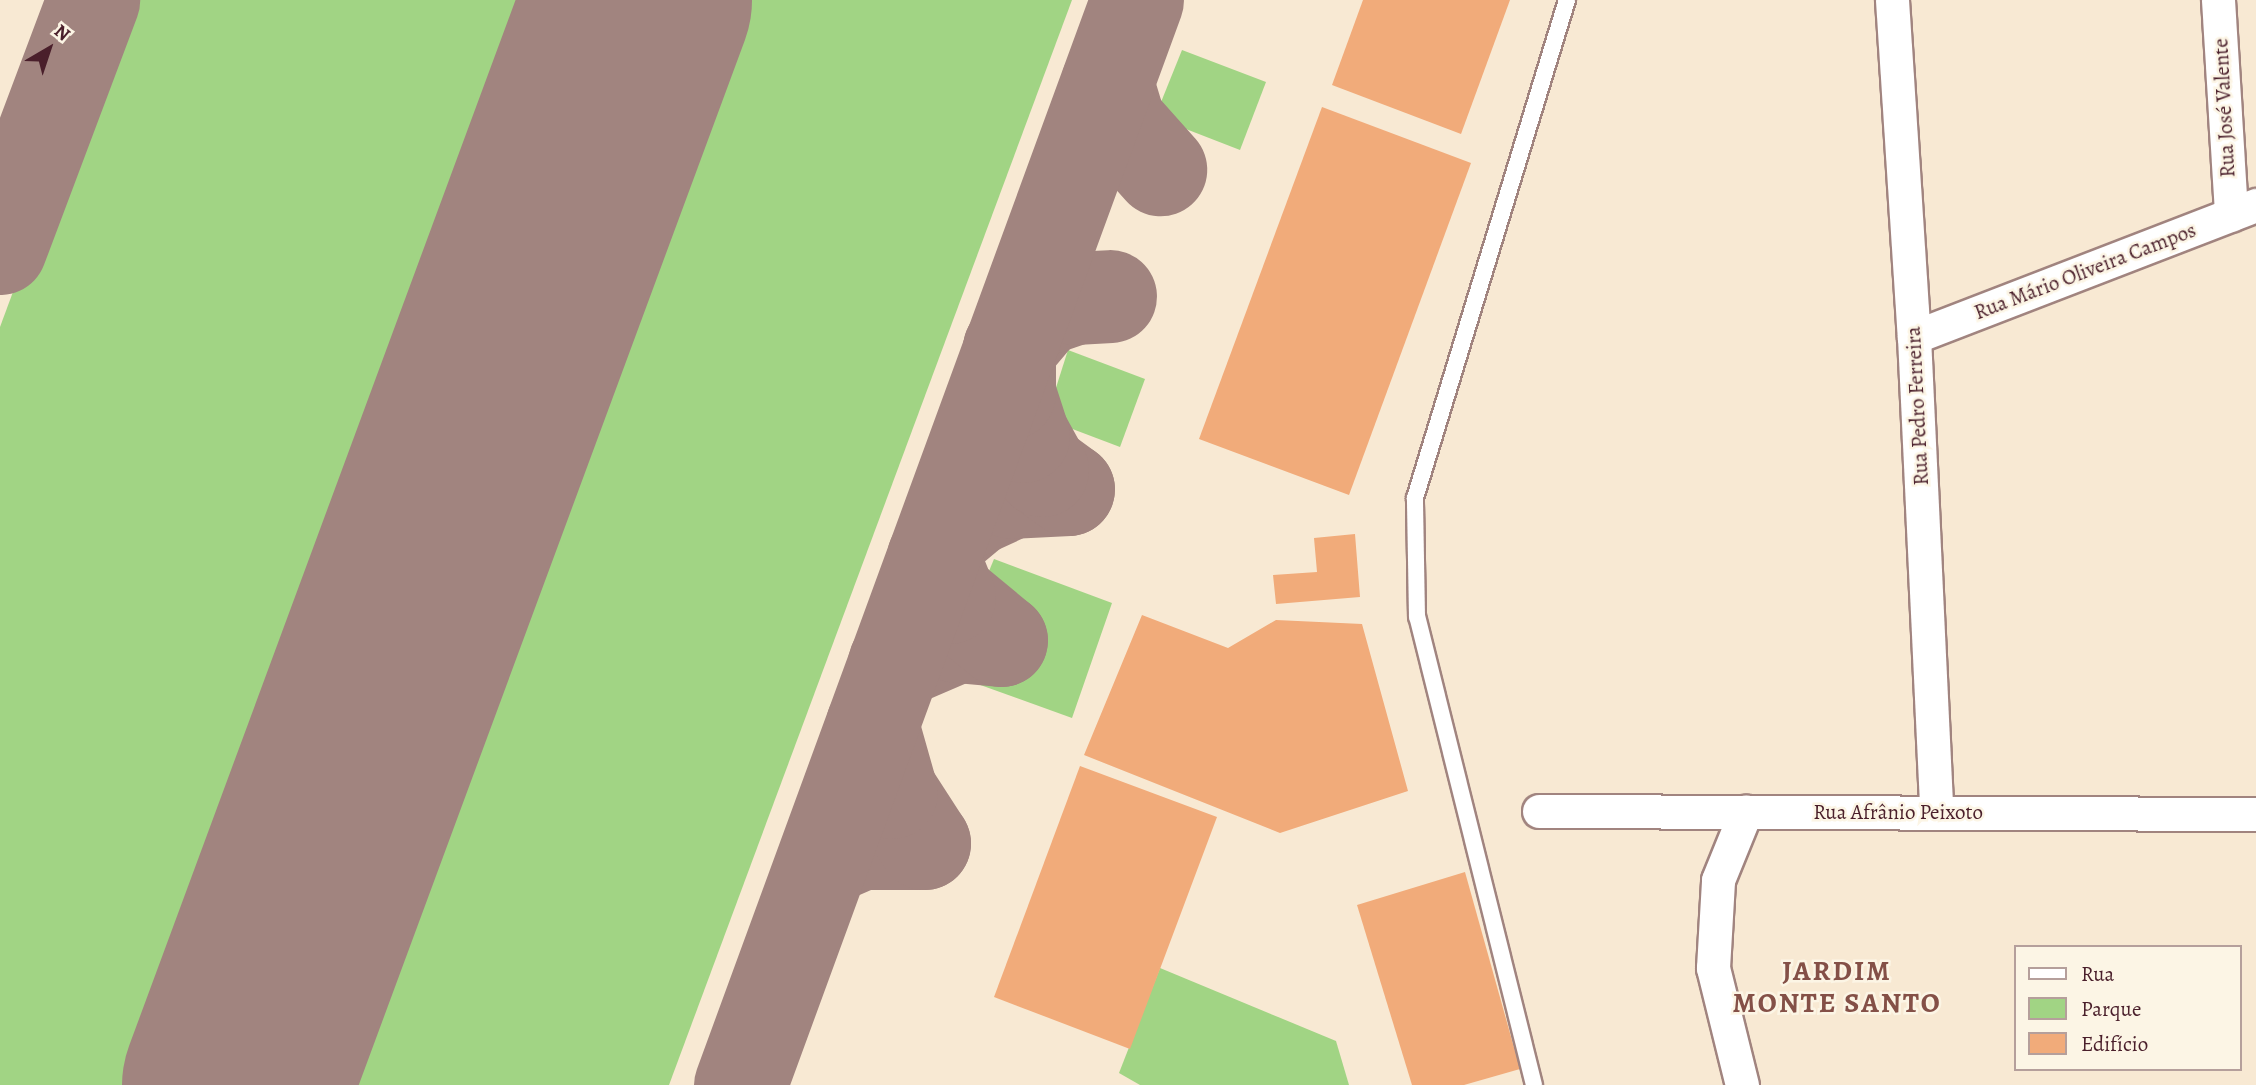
<!DOCTYPE html>
<meta charset="utf-8">
<style>
body{margin:0}
#map{position:relative;width:2256px;height:1085px;overflow:hidden;background:#f8e9d3;font-family:Alegreya,serif}
div>[style]{position:absolute}
.green>*{inset:0;background:#a1d484}
.taxiway>*{height:93px;margin:-46.5px;padding:0 46.5px;transform-origin:46.5px;border-radius:46.5px;background:#a1847f}
.runway>*{height:229px;margin:-114.5px;padding:0 114.5px;transform-origin:114.5px;border-radius:114.5px;background:#a1847f}
.building>*{inset:0;background:#f1ab7a}
.roads{filter:drop-shadow(2px 0 #a1847f) drop-shadow(-2px 0 #a1847f) drop-shadow(0 2px #a1847f) drop-shadow(0 -2px #a1847f)}
.service>*{height:16px;margin:-8px;padding:0 8px;transform-origin:8px;border-radius:8px;background:#fff}
.minor>*{height:33px;margin:-16.5px;padding:0 16.5px;transform-origin:16.5px;border-radius:16.5px;background:#fff}
span{translate:-50% -50%;white-space:nowrap;text-align:center;line-height:1.15;-webkit-text-stroke:5px #fcf5e5;paint-order:stroke}
.street-label{font-size:21px;color:#4a1f2b}
.district-label{font-size:28px;color:#845047;font-weight:700;letter-spacing:2px}
.legend{position:absolute;left:2014px;top:945px;width:228px;height:126px;box-sizing:border-box;background:#fcf5e5;border:2px solid #b59f9b;margin:0;padding:9px 12px;list-style:none;font-size:21px;color:#4a1f2b}
.legend li{display:flex;align-items:center;gap:14px;height:35px}
.legend b{width:35px;border:2px solid #b59f9b}
.north{position:absolute;left:14px;top:14px;width:70px;height:70px;-webkit-text-stroke:5px #fcf5e5;paint-order:stroke;rotate:39deg;font-size:19px;font-weight:700;line-height:28px;text-align:center;color:#4a1f2b}
.north::after{content:'';display:block;margin:auto;width:24px;height:32px;background:#4a1f2b;clip-path:polygon(50% 0,100% 100%,50% 72%,0 100%)}
</style>
<div id="map">
<div class="green">
<div style="clip-path:polygon(121px 0,542px 0,143px 1085px,0 1085px,0 327px)"></div>
<div style="clip-path:polygon(700px 0,1072px 0,669px 1085px,300px 1085px)"></div>
<div style="clip-path:polygon(1182px 50px,1266px 82px,1240px 150px,1155px 117px)"></div>
<div style="clip-path:polygon(1068px 350px,1145px 379px,1120px 447px,1046px 419px)"></div>
<div style="clip-path:polygon(994px 559px,1112px 603px,1072px 718px,947px 673px)"></div>
<div style="clip-path:polygon(1160px 968px,1336px 1041px,1349px 1085px,1140px 1085px,1119px 1073px)"></div>
</div>
<div class="taxiway">
<div style="left:1107px;top:83px;width:42px;rotate:73.3deg"></div>
<div style="left:1119px;top:123px;width:62px;rotate:48.3deg"></div>
<div style="left:0;top:248px;width:265px;rotate:-69.4deg"></div>
<div style="left:943px;top:535px;width:40px;rotate:-40deg"></div>
<div style="left:974px;top:509px;width:41px;rotate:-24.7deg"></div>
<div style="left:1011px;top:492px;width:57px;rotate:-3deg"></div>
<div style="left:1068px;top:489px;width:32px;rotate:-144deg"></div>
<div style="left:1042px;top:470px;width:39px;rotate:-119deg"></div>
<div style="left:1023px;top:436px;width:45px;rotate:-108deg"></div>
<div style="left:1009px;top:393px;width:45px;rotate:-90deg"></div>
<div style="left:1009px;top:348px;width:51px;rotate:-49.8deg"></div>
<div style="left:1042px;top:309px;width:34px;rotate:-19deg"></div>
<div style="left:1074px;top:298px;width:36px;rotate:-3deg"></div>
<div style="left:894px;top:663px;width:69px;rotate:-23.2deg"></div>
<div style="left:957px;top:636px;width:44px;rotate:5.2deg"></div>
<div style="left:1001px;top:640px;width:67px;rotate:-140.4deg"></div>
<div style="left:949px;top:597px;width:43px;rotate:-111.8deg"></div>
<div style="left:824px;top:859px;width:40px;rotate:-23.4deg"></div>
<div style="left:861px;top:843px;width:63px"></div>
<div style="left:924px;top:843px;width:61px;rotate:-122.9deg"></div>
<div style="left:891px;top:792px;width:70px;rotate:-105.8deg"></div>
<div style="left:740px;top:1085px;width:1155px;rotate:-69.9deg"></div>
</div>
<div class="runway">
<div style="left:236px;top:1085px;width:1157px;rotate:-69.72deg"></div>
</div>
<div class="building">
<div style="clip-path:polygon(1363px 0,1510px 0,1461px 134px,1332px 85px)"></div>
<div style="clip-path:polygon(1322px 107px,1471px 163px,1349px 495px,1199px 439px)"></div>
<div style="clip-path:polygon(1355px 534px,1360px 597px,1276px 604px,1273px 575px,1317px 572px,1314px 538px)"></div>
<div style="clip-path:polygon(1142px 615px,1228px 648px,1276px 620px,1362px 624px,1408px 791px,1280px 833px,1084px 755px)"></div>
<div style="clip-path:polygon(1080px 766px,1217px 817px,1130px 1049px,994px 997px)"></div>
<div style="clip-path:polygon(1465px 872px,1520px 1069px,1464px 1085px,1412px 1085px,1357px 905px)"></div>
</div>
<div class="roads">
<div class="service">
<div style="left:1534px;top:1085px;width:482px;rotate:-104deg"></div>
<div style="left:1417px;top:617px;width:119px;rotate:-91deg"></div>
<div style="left:1415px;top:498px;width:521px;rotate:-73.03deg"></div>
</div>
<div class="minor">
<div style="left:1892px;top:0;width:338px;rotate:86.3deg"></div>
<div style="left:1914px;top:337px;width:476px;rotate:87.3deg"></div>
<div style="left:2218px;top:0;width:215px;rotate:86.5deg"></div>
<div style="left:1914px;top:337px;width:367px;rotate:-21.1deg"></div>
<div style="left:1539px;top:811px;width:717px;rotate:0.24deg"></div>
<div style="left:1742px;top:1085px;width:121px;rotate:-103.9deg"></div>
<div style="left:1713px;top:968px;width:88px;rotate:-86.7deg"></div>
<div style="left:1718px;top:880px;width:74px;rotate:-67.9deg"></div>
</div>
</div>
<div class="street-label">
<span style="left:2224px;top:108px;rotate:-93deg">Rua José Valente</span>
<span style="left:2085px;top:271px;rotate:-21deg">Rua Mário Oliveira Campos</span>
<span style="left:1917px;top:406px;rotate:-93deg">Rua Pedro Ferreira</span>
<span style="left:1898px;top:812px">Rua Afrânio Peixoto</span>
</div>
<div class="district-label">
<span style="left:1837px;top:987px">JARDIM<br>MONTE SANTO</span>
</div>
<ul class="legend">
<li><b style="height:9px;background:#fff"></b>Rua</li>
<li><b style="height:19px;background:#a1d484"></b>Parque</li>
<li><b style="height:19px;background:#f1ab7a"></b>Edifício</li>
</ul>
<div class="north">N</div>
</div>
